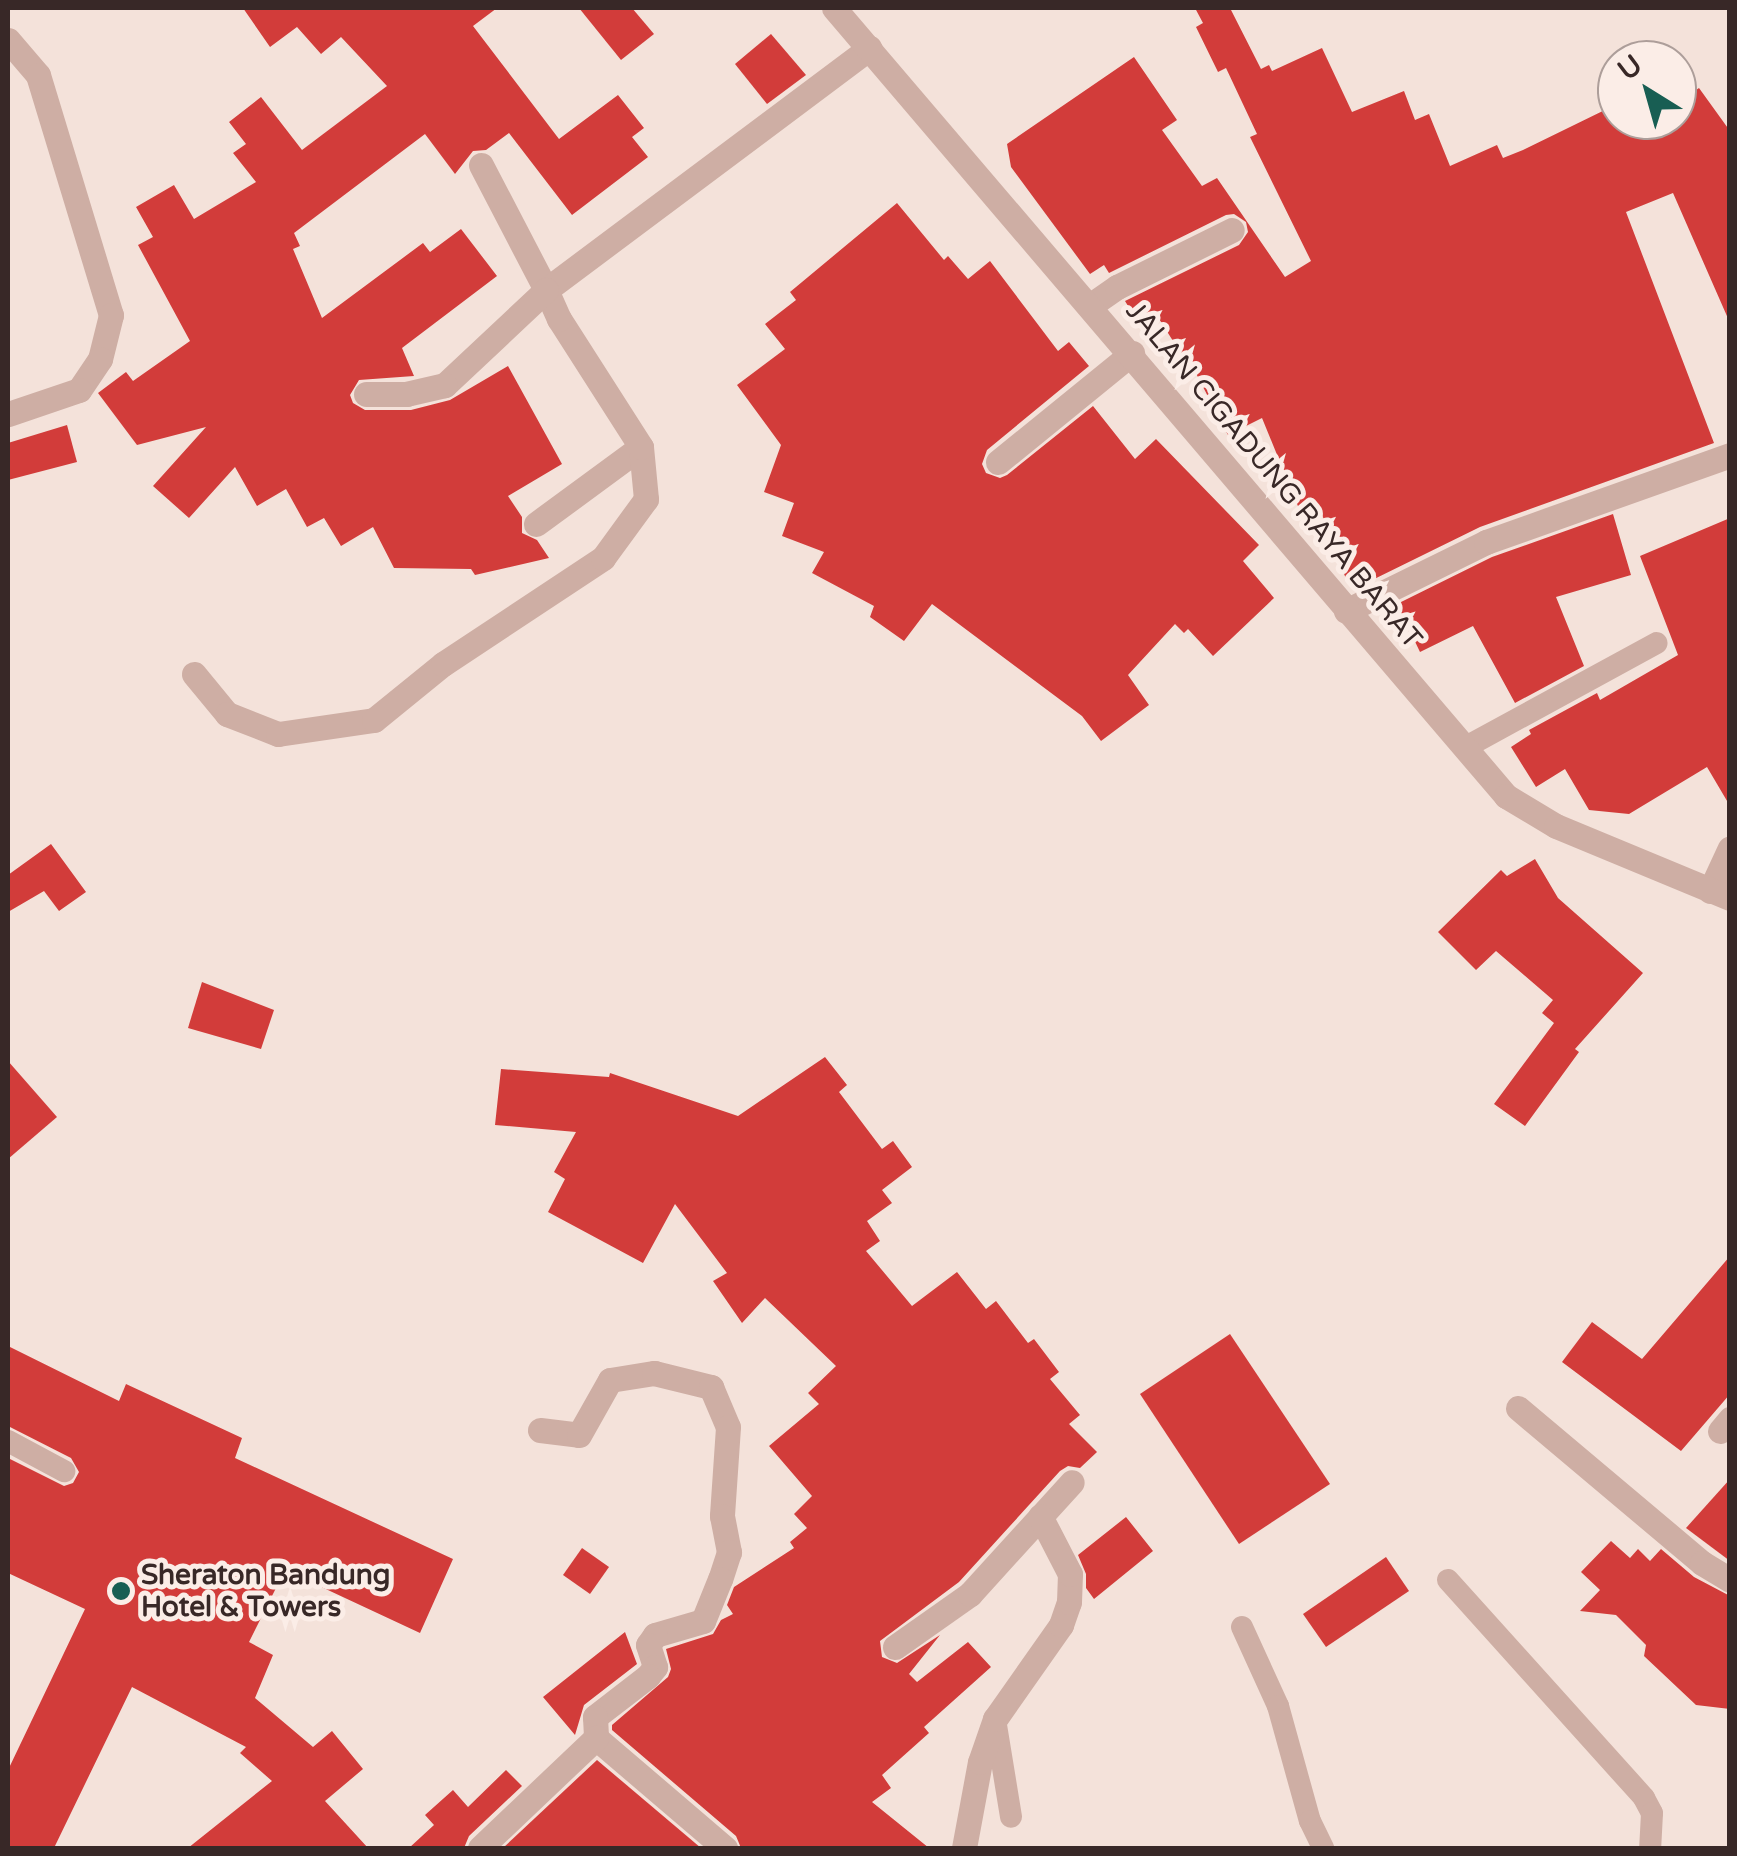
<!DOCTYPE html>
<style>
body{margin:0}
#map{position:relative;width:1737px;height:1856px;overflow:hidden;background:#f4e2da;font-family:"Varela Round",sans-serif}
div>[style]{position:absolute}
.building>*{inset:0;background:#d23c3a}
.service>*{height:22px;margin:-11px;padding:0 11px;transform-origin:11px;border-radius:11px;background:#ceaea4}
.minor>*{height:25px;margin:-12.5px;padding:0 12.5px;transform-origin:12.5px;border-radius:12.5px;background:#ceaea4}
.tertiary>*{height:25px;margin:-12.5px;padding:0 12.5px;transform-origin:12.5px;border-radius:12.5px;background:#ceaea4}
.dots>*{width:28px;height:28px;translate:-50% -50%;box-sizing:border-box;border:5px solid #fbede7;border-radius:50%}
span{translate:-50% -50%;white-space:nowrap;text-align:center;line-height:1.15;-webkit-text-stroke:10px #fbede7;paint-order:stroke}
.street-label{font-size:28px;color:#382827}
.poi-label{font-size:28px;color:#382827;font-weight:700}
.left{translate:0 -50%;text-align:left}
.frame{position:absolute;inset:0;border:10px solid #382827;pointer-events:none}
.north{position:absolute;left:1597px;top:40px;width:100px;height:100px;box-sizing:border-box;background:#fbede7;border:2px solid #ad9e9a;border-radius:50%;rotate:323deg;font-size:28px;font-weight:700;line-height:40px;text-align:center;color:#382827}
.north::after{content:'';display:block;margin:auto;width:35px;height:45px;background:#185e53;clip-path:polygon(50% 0,100% 100%,50% 72%,0 100%)}
</style>
<div id="map">
<div class="building">
<div style="clip-path:polygon(243px 8px,497px 8px,473px 26px,559px 139px,618px 95px,644px 128px,632px 137px,648px 157px,572px 215px,509px 133px,486px 150px,473px 151px,455px 174px,425px 134px,294px 233px,300px 246px,293px 249px,322px 318px,423px 243px,430px 252px,461px 229px,497px 276px,402px 348px,414px 376px,359px 380px,350px 395px,353px 403px,365px 410px,411px 410px,450px 400px,508px 366px,562px 464px,508px 496px,522px 517px,522px 533px,537px 540px,549px 558px,475px 575px,471px 569px,394px 568px,373px 527px,341px 546px,324px 518px,307px 527px,286px 489px,257px 506px,235px 467px,189px 518px,153px 486px,206px 427px,137px 445px,98px 393px,126px 372px,133px 381px,190px 341px,138px 245px,153px 237px,136px 207px,174px 185px,194px 219px,256px 182px,233px 153px,246px 144px,229px 122px,261px 97px,302px 150px,387px 86px,341px 37px,321px 54px,297px 27px,270px 47px)"></div>
<div style="clip-path:polygon(579px 8px,632px 8px,654px 34px,621px 60px)"></div>
<div style="clip-path:polygon(1195px 8px,1230px 8px,1261px 69px,1269px 65px,1272px 71px,1322px 48px,1352px 112px,1404px 91px,1415px 120px,1429px 114px,1450px 166px,1497px 145px,1503px 158px,1523px 150px,1613px 106px,1602px 75px,1617px 69px,1617px 120px,1677px 120px,1677px 103px,1699px 88px,1730px 131px,1730px 323px,1673px 193px,1626px 212px,1714px 443px,1480px 527px,1360px 586px,1356px 575px,1346px 579px,1320px 509px,1302px 516px,1262px 418px,1228px 435px,1188px 358px,1185px 360px,1156px 314px,1139px 324px,1125px 301px,1239px 245px,1248px 232px,1246px 222px,1234px 214px,1226px 215px,1109px 273px,1104px 265px,1090px 274px,1011px 167px,1007px 144px,1134px 57px,1177px 120px,1162px 130px,1202px 186px,1217px 178px,1285px 277px,1311px 261px,1250px 137px,1257px 134px,1226px 68px,1218px 72px,1196px 27px,1203px 23px)"></div>
<div style="clip-path:polygon(771px 34px,806px 75px,767px 104px,735px 64px)"></div>
<div style="clip-path:polygon(897px 203px,944px 260px,948px 256px,968px 279px,990px 261px,1058px 351px,1069px 342px,1089px 366px,987px 450px,982px 464px,986px 473px,1000px 478px,1007px 475px,1093px 406px,1135px 459px,1156px 439px,1259px 545px,1243px 561px,1274px 598px,1213px 656px,1188px 629px,1184px 633px,1175px 624px,1128px 675px,1149px 705px,1101px 741px,1082px 716px,932px 604px,904px 641px,870px 617px,874px 606px,812px 573px,824px 552px,782px 536px,794px 503px,764px 492px,781px 445px,737px 385px,785px 349px,765px 324px,796px 300px,790px 292px)"></div>
<div style="clip-path:polygon(67px 425px,77px 462px,8px 480px,8px 443px)"></div>
<div style="clip-path:polygon(1613px 514px,1631px 575px,1556px 597px,1584px 666px,1515px 703px,1473px 626px,1420px 652px,1397px 604px,1492px 557px)"></div>
<div style="clip-path:polygon(1730px 518px,1730px 806px,1707px 767px,1629px 814px,1589px 810px,1565px 769px,1536px 787px,1511px 747px,1531px 734px,1529px 730px,1597px 693px,1600px 700px,1678px 655px,1640px 556px)"></div>
<div style="clip-path:polygon(51px 844px,86px 892px,59px 911px,44px 891px,8px 912px,8px 875px)"></div>
<div style="clip-path:polygon(1535px 859px,1558px 898px,1643px 973px,1575px 1049px,1579px 1052px,1525px 1126px,1494px 1104px,1554px 1023px,1542px 1013px,1553px 1000px,1496px 951px,1476px 970px,1438px 932px,1501px 870px,1507px 876px)"></div>
<div style="clip-path:polygon(202px 982px,274px 1010px,261px 1049px,188px 1028px)"></div>
<div style="clip-path:polygon(825px 1057px,847px 1085px,839px 1092px,882px 1149px,893px 1141px,912px 1167px,882px 1190px,892px 1203px,867px 1221px,880px 1241px,866px 1251px,912px 1306px,957px 1272px,986px 1309px,996px 1301px,1028px 1343px,1034px 1339px,1059px 1372px,1050px 1379px,1080px 1415px,1069px 1424px,1097px 1452px,1080px 1468px,1068px 1466px,1060px 1471px,959px 1582px,880px 1641px,882px 1657px,897px 1663px,940px 1635px,909px 1674px,917px 1682px,968px 1642px,991px 1667px,924px 1727px,929px 1733px,882px 1775px,891px 1788px,872px 1802px,929px 1848px,741px 1848px,736px 1836px,612px 1730px,612px 1725px,668px 1677px,671px 1669px,666px 1649px,713px 1634px,721px 1620px,733px 1614px,727px 1605px,734px 1587px,794px 1548px,790px 1542px,807px 1528px,794px 1514px,812px 1496px,769px 1446px,819px 1404px,808px 1393px,836px 1366px,765px 1298px,742px 1323px,713px 1281px,727px 1273px,675px 1204px,643px 1263px,548px 1212px,565px 1179px,554px 1172px,576px 1132px,495px 1125px,501px 1069px,609px 1077px,610px 1073px,738px 1116px)"></div>
<div style="clip-path:polygon(8px 1061px,57px 1117px,8px 1159px)"></div>
<div style="clip-path:polygon(1730px 1256px,1730px 1394px,1681px 1451px,1562px 1362px,1592px 1322px,1642px 1359px)"></div>
<div style="clip-path:polygon(1230px 1334px,1330px 1484px,1239px 1544px,1140px 1394px)"></div>
<div style="clip-path:polygon(8px 1346px,119px 1401px,126px 1384px,242px 1438px,235px 1458px,453px 1559px,420px 1633px,285px 1570px,249px 1642px,273px 1655px,255px 1698px,313px 1747px,332px 1731px,363px 1769px,325px 1801px,368px 1848px,188px 1848px,272px 1781px,240px 1753px,246px 1747px,132px 1687px,54px 1848px,8px 1848px,8px 1770px,85px 1609px,8px 1573px,8px 1458px,64px 1486px,73px 1483px,79px 1472px,71px 1458px,8px 1426px)"></div>
<div style="clip-path:polygon(1730px 1479px,1730px 1561px,1686px 1528px)"></div>
<div style="clip-path:polygon(1126px 1517px,1153px 1551px,1094px 1599px,1086px 1588px,1086px 1574px,1078px 1555px)"></div>
<div style="clip-path:polygon(1611px 1541px,1630px 1558px,1638px 1549px,1650px 1561px,1661px 1549px,1694px 1577px,1730px 1596px,1730px 1709px,1696px 1705px,1644px 1656px,1646px 1645px,1616px 1615px,1580px 1611px,1600px 1590px,1581px 1572px)"></div>
<div style="clip-path:polygon(582px 1548px,609px 1567px,590px 1594px,563px 1575px)"></div>
<div style="clip-path:polygon(1386px 1557px,1409px 1591px,1326px 1647px,1303px 1614px)"></div>
<div style="clip-path:polygon(625px 1632px,637px 1664px,584px 1705px,575px 1735px,543px 1697px)"></div>
<div style="clip-path:polygon(597px 1760px,701px 1848px,503px 1848px)"></div>
<div style="clip-path:polygon(506px 1770px,522px 1786px,469px 1836px,464px 1848px,409px 1848px,434px 1825px,425px 1815px,453px 1790px,468px 1807px)"></div>
</div>
<div class="service">
<div style="left:1466px;top:747px;width:217px;rotate:-28.6deg"></div>
<div style="left:8px;top:1441px;width:64px;rotate:28.2deg"></div>
<div style="left:1448px;top:1580px;width:293px;rotate:48deg"></div>
<div style="left:1644px;top:1798px;width:17px;rotate:62deg"></div>
<div style="left:1652px;top:1813px;width:35px;rotate:93deg"></div>
<div style="left:1242px;top:1627px;width:87px;rotate:65.5deg"></div>
<div style="left:1278px;top:1706px;width:119px;rotate:74.5deg"></div>
<div style="left:1310px;top:1821px;width:30px;rotate:64deg"></div>
<div style="left:995px;top:1719px;width:99px;rotate:80.7deg"></div>
</div>
<div class="minor">
<div style="left:8px;top:40px;width:46px;rotate:49.4deg"></div>
<div style="left:38px;top:75px;width:251px;rotate:73.1deg"></div>
<div style="left:111px;top:315px;width:45px;rotate:104deg"></div>
<div style="left:100px;top:359px;width:37px;rotate:124deg"></div>
<div style="left:79px;top:390px;width:75px;rotate:161.3deg"></div>
<div style="left:481px;top:165px;width:141px;rotate:62.5deg"></div>
<div style="left:546px;top:290px;width:404px;rotate:-36.8deg"></div>
<div style="left:1091px;top:305px;width:32px;rotate:-35deg"></div>
<div style="left:1117px;top:287px;width:128px;rotate:-26.4deg"></div>
<div style="left:998px;top:462px;width:173px;rotate:-39.1deg"></div>
<div style="left:536px;top:524px;width:130px;rotate:-36.3deg"></div>
<div style="left:1346px;top:611px;width:156px;rotate:-26.2deg"></div>
<div style="left:1486px;top:542px;width:259px;rotate:-19.6deg"></div>
<div style="left:194px;top:674px;width:52px;rotate:50.5deg"></div>
<div style="left:227px;top:714px;width:55px;rotate:21.4deg"></div>
<div style="left:278px;top:734px;width:97px;rotate:-8.3deg"></div>
<div style="left:374px;top:720px;width:89px;rotate:-39.1deg"></div>
<div style="left:443px;top:664px;width:192px;rotate:-33.5deg"></div>
<div style="left:603px;top:558px;width:73px;rotate:-53.9deg"></div>
<div style="left:646px;top:499px;width:52px;rotate:-95.5deg"></div>
<div style="left:641px;top:447px;width:152px;rotate:-122.6deg"></div>
<div style="left:559px;top:319px;width:32px;rotate:-114deg"></div>
<div style="left:546px;top:290px;width:139px;rotate:136.8deg"></div>
<div style="left:445px;top:385px;width:39px;rotate:167deg"></div>
<div style="left:407px;top:394px;width:41px;rotate:180deg"></div>
<div style="left:1710px;top:891px;width:47px;rotate:-65.1deg"></div>
<div style="left:1518px;top:1408px;width:241px;rotate:40.1deg"></div>
<div style="left:1702px;top:1563px;width:33px;rotate:31deg"></div>
<div style="left:540px;top:1430px;width:39px;rotate:7deg"></div>
<div style="left:579px;top:1435px;width:63px;rotate:-60.6deg"></div>
<div style="left:610px;top:1380px;width:45px;rotate:-9deg"></div>
<div style="left:654px;top:1373px;width:59px;rotate:13.8deg"></div>
<div style="left:711px;top:1387px;width:43px;rotate:67deg"></div>
<div style="left:728px;top:1427px;width:89px;rotate:93.9deg"></div>
<div style="left:722px;top:1516px;width:37px;rotate:79deg"></div>
<div style="left:729px;top:1552px;width:28px;rotate:108deg"></div>
<div style="left:720px;top:1579px;width:45px;rotate:112deg"></div>
<div style="left:703px;top:1621px;width:50px;rotate:163.7deg"></div>
<div style="left:655px;top:1635px;width:12px;rotate:125deg"></div>
<div style="left:648px;top:1645px;width:23px;rotate:72deg"></div>
<div style="left:655px;top:1667px;width:11px;rotate:128deg"></div>
<div style="left:648px;top:1676px;width:67px;rotate:142.3deg"></div>
<div style="left:595px;top:1717px;width:21px;rotate:87deg"></div>
<div style="left:596px;top:1738px;width:170px;rotate:40.5deg"></div>
<div style="left:1720px;top:1431px;width:16px;rotate:-50deg"></div>
<div style="left:895px;top:1647px;width:92px;rotate:-35.2deg"></div>
<div style="left:970px;top:1594px;width:151px;rotate:-47.7deg"></div>
<div style="left:480px;top:1848px;width:160px;rotate:-43.5deg"></div>
<div style="left:964px;top:1848px;width:87px;rotate:-79.5deg"></div>
<div style="left:980px;top:1762px;width:46px;rotate:-70.8deg"></div>
<div style="left:995px;top:1719px;width:115px;rotate:-54.9deg"></div>
<div style="left:1061px;top:1625px;width:24px;rotate:-71deg"></div>
<div style="left:1069px;top:1602px;width:28px;rotate:-88deg"></div>
<div style="left:1070px;top:1574px;width:65px;rotate:-117.3deg"></div>
</div>
<div class="tertiary">
<div style="left:834px;top:8px;width:1036px;rotate:49.54deg"></div>
<div style="left:1506px;top:796px;width:58px;rotate:31deg"></div>
<div style="left:1556px;top:826px;width:188px;rotate:22.5deg"></div>
</div>
<div class="dots">
<div style="left:121px;top:1591px;background:#185e53"></div>
</div>
<div class="street-label">
<span style="left:1274px;top:475px;rotate:50deg">JALAN CIGADUNG RAYA BARAT</span>
</div>
<div class="poi-label">
<span class="left" style="left:141px;top:1591px">Sheraton Bandung<br>Hotel &amp; Towers</span>
</div>
<div class="frame"></div>
<div class="north">U</div>
</div>
